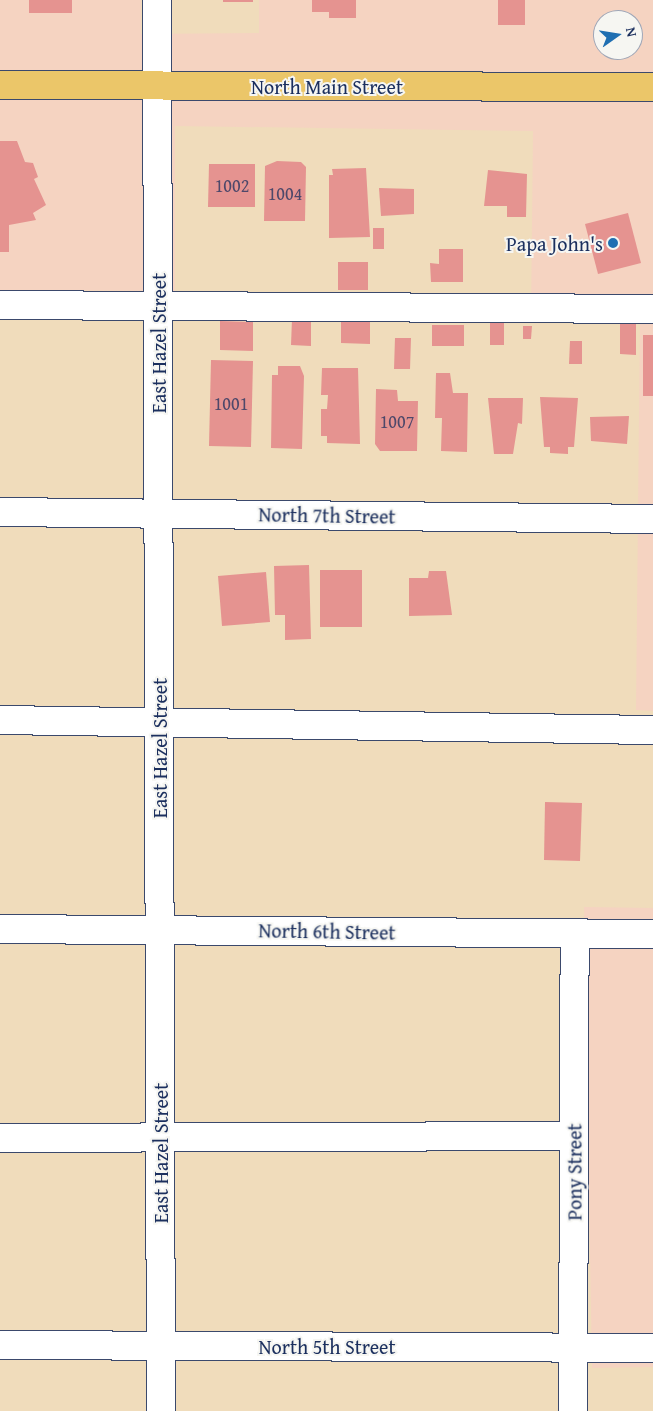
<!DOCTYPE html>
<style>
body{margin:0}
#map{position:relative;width:653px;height:1411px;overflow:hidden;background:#f0dcbb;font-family:"Gentium Book Plus",serif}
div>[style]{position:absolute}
.built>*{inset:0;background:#f5d3c1}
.building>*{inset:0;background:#e59390}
.roads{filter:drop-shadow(1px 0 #3b496c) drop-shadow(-1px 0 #3b496c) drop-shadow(0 1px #3b496c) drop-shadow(0 -1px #3b496c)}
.minor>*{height:28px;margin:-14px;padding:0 14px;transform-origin:14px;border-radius:14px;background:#fff}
.major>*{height:28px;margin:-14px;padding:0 14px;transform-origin:14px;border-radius:14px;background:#ebc669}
.dots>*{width:14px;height:14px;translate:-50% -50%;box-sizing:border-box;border:2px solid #f6f6f2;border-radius:50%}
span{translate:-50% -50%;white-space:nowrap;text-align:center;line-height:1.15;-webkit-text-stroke:4px #f6f6f2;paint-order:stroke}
.number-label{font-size:18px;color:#4e486a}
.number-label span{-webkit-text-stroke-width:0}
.street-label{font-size:20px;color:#1b2f5e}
.poi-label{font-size:20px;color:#1b2f5e}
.right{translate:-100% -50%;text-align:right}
.north{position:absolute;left:593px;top:10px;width:50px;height:50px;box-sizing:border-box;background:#f6f6f2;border:1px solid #9ea6b7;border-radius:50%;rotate:77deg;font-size:14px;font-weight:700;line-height:20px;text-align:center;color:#1b2f5e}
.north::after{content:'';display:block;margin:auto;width:18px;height:22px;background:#1f6fb2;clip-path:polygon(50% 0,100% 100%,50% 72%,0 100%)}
</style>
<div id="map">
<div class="built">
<div style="clip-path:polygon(evenodd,0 0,141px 0,141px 34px,259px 33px,259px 0,653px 0,653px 711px,636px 710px,640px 317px,531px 316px,533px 131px,175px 126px,175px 291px,0 290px,0 0,603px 20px,633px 20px,633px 50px,603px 50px,603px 20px)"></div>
<div style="clip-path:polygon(584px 907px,653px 908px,653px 1367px,592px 1368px)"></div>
</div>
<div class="building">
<div style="clip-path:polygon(29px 0,72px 0,72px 13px,29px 13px)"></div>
<div style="clip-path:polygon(223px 0,253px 0,253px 2px,223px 2px)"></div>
<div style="clip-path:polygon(312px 0,356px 0,356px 18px,329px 18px,329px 12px,312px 12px)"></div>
<div style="clip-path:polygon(498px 0,525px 0,525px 25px,498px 25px)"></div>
<div style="clip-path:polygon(0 141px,17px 141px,25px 162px,33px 163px,38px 177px,34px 179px,46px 205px,33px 213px,36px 220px,9px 225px,9px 252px,0 252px)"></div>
<div style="clip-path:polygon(277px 161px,301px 162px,306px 167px,305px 221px,264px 221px,265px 166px)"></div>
<div style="clip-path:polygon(209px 164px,255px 164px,255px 207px,208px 207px)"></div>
<div style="clip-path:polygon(366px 168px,370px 237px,329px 238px,329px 175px,333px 175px,332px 169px)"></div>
<div style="clip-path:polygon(488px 170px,527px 174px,526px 217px,507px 217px,507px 206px,484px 206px)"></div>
<div style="clip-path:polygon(379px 188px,414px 189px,414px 214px,381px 216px)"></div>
<div style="clip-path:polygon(628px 213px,641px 263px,598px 274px,585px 224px)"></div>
<div style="clip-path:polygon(373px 228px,384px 228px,384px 249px,373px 249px)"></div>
<div style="clip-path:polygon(439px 249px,463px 249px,463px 282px,431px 282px,430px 263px,439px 264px)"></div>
<div style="clip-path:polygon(338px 262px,368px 262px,368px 290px,338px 290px)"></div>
<div style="clip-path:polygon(341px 318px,370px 318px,370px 344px,341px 343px)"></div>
<div style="clip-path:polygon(292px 319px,311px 320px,311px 346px,291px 345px)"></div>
<div style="clip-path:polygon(220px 321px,253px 322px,253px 351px,220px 350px)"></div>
<div style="clip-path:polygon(490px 323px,504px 323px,504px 345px,490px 345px)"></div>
<div style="clip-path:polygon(620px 324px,636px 324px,636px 355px,620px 354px)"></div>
<div style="clip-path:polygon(432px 325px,464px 325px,464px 346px,432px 346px)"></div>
<div style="clip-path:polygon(523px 326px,532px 326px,531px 339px,523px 339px)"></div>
<div style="clip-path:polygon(643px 335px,653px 335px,653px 396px,643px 396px)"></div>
<div style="clip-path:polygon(395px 338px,411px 338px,410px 369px,394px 369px)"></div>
<div style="clip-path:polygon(570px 341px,582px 341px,582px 364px,569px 364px)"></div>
<div style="clip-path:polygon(211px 360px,253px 361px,251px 447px,209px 446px)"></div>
<div style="clip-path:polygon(278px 366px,300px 366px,304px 376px,302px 449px,271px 448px,272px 375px,278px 375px)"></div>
<div style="clip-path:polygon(322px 368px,358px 368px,360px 444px,327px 443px,327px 436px,321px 436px,321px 409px,327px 409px,328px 395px,321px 395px)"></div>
<div style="clip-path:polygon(436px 373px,450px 373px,453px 393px,468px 393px,467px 452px,441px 451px,442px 418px,435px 418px)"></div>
<div style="clip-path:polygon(376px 389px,397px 390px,398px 401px,418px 401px,417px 451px,380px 451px,375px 444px)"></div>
<div style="clip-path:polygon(540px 397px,578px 398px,574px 447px,568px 447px,568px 454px,550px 453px,550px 447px,544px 447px)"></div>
<div style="clip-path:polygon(488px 398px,523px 398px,522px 424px,518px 423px,513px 454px,494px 454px)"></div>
<div style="clip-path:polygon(629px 416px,627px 444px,591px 441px,590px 417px)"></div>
<div style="clip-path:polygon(309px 565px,311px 639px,285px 640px,285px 615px,275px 615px,274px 566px)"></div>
<div style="clip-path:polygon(320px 570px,362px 570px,362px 627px,320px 627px)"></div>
<div style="clip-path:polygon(429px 571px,446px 571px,452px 615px,409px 616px,409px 578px,428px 578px)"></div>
<div style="clip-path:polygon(266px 572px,270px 622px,222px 626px,218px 576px)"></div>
<div style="clip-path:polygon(545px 802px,582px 803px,580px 861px,544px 860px)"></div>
</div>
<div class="roads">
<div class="minor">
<div style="left:157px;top:0;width:1411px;rotate:89.84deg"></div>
<div style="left:0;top:305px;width:653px;rotate:0.35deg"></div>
<div style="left:0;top:512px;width:653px;rotate:0.61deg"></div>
<div style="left:0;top:720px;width:653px;rotate:0.88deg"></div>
<div style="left:0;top:929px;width:653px;rotate:0.44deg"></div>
<div style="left:0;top:1138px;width:574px;rotate:-0.2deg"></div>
<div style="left:0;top:1345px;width:653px;rotate:0.26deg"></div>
<div style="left:573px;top:1411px;width:477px;rotate:-89.8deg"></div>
</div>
<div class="major">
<div style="left:0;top:85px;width:653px;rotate:0.18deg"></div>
</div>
</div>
<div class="dots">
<div style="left:613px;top:243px;background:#1f6fb2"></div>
</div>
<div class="number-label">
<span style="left:232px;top:186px">1002</span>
<span style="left:285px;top:194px">1004</span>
<span style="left:231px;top:404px">1001</span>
<span style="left:397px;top:422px">1007</span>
</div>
<div class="street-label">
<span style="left:327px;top:86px">North Main Street</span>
<span style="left:158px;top:343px;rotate:-90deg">East Hazel Street</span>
<span style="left:327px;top:515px;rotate:1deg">North 7th Street</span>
<span style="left:159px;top:748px;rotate:-90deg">East Hazel Street</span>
<span style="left:327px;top:931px;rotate:1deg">North 6th Street</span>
<span style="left:160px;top:1153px;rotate:-90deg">East Hazel Street</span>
<span style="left:574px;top:1172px;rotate:-90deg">Pony Street</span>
<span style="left:327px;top:1346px">North 5th Street</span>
</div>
<div class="poi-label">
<span class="right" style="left:603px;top:243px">Papa John's</span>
</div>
<div class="north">N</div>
</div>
